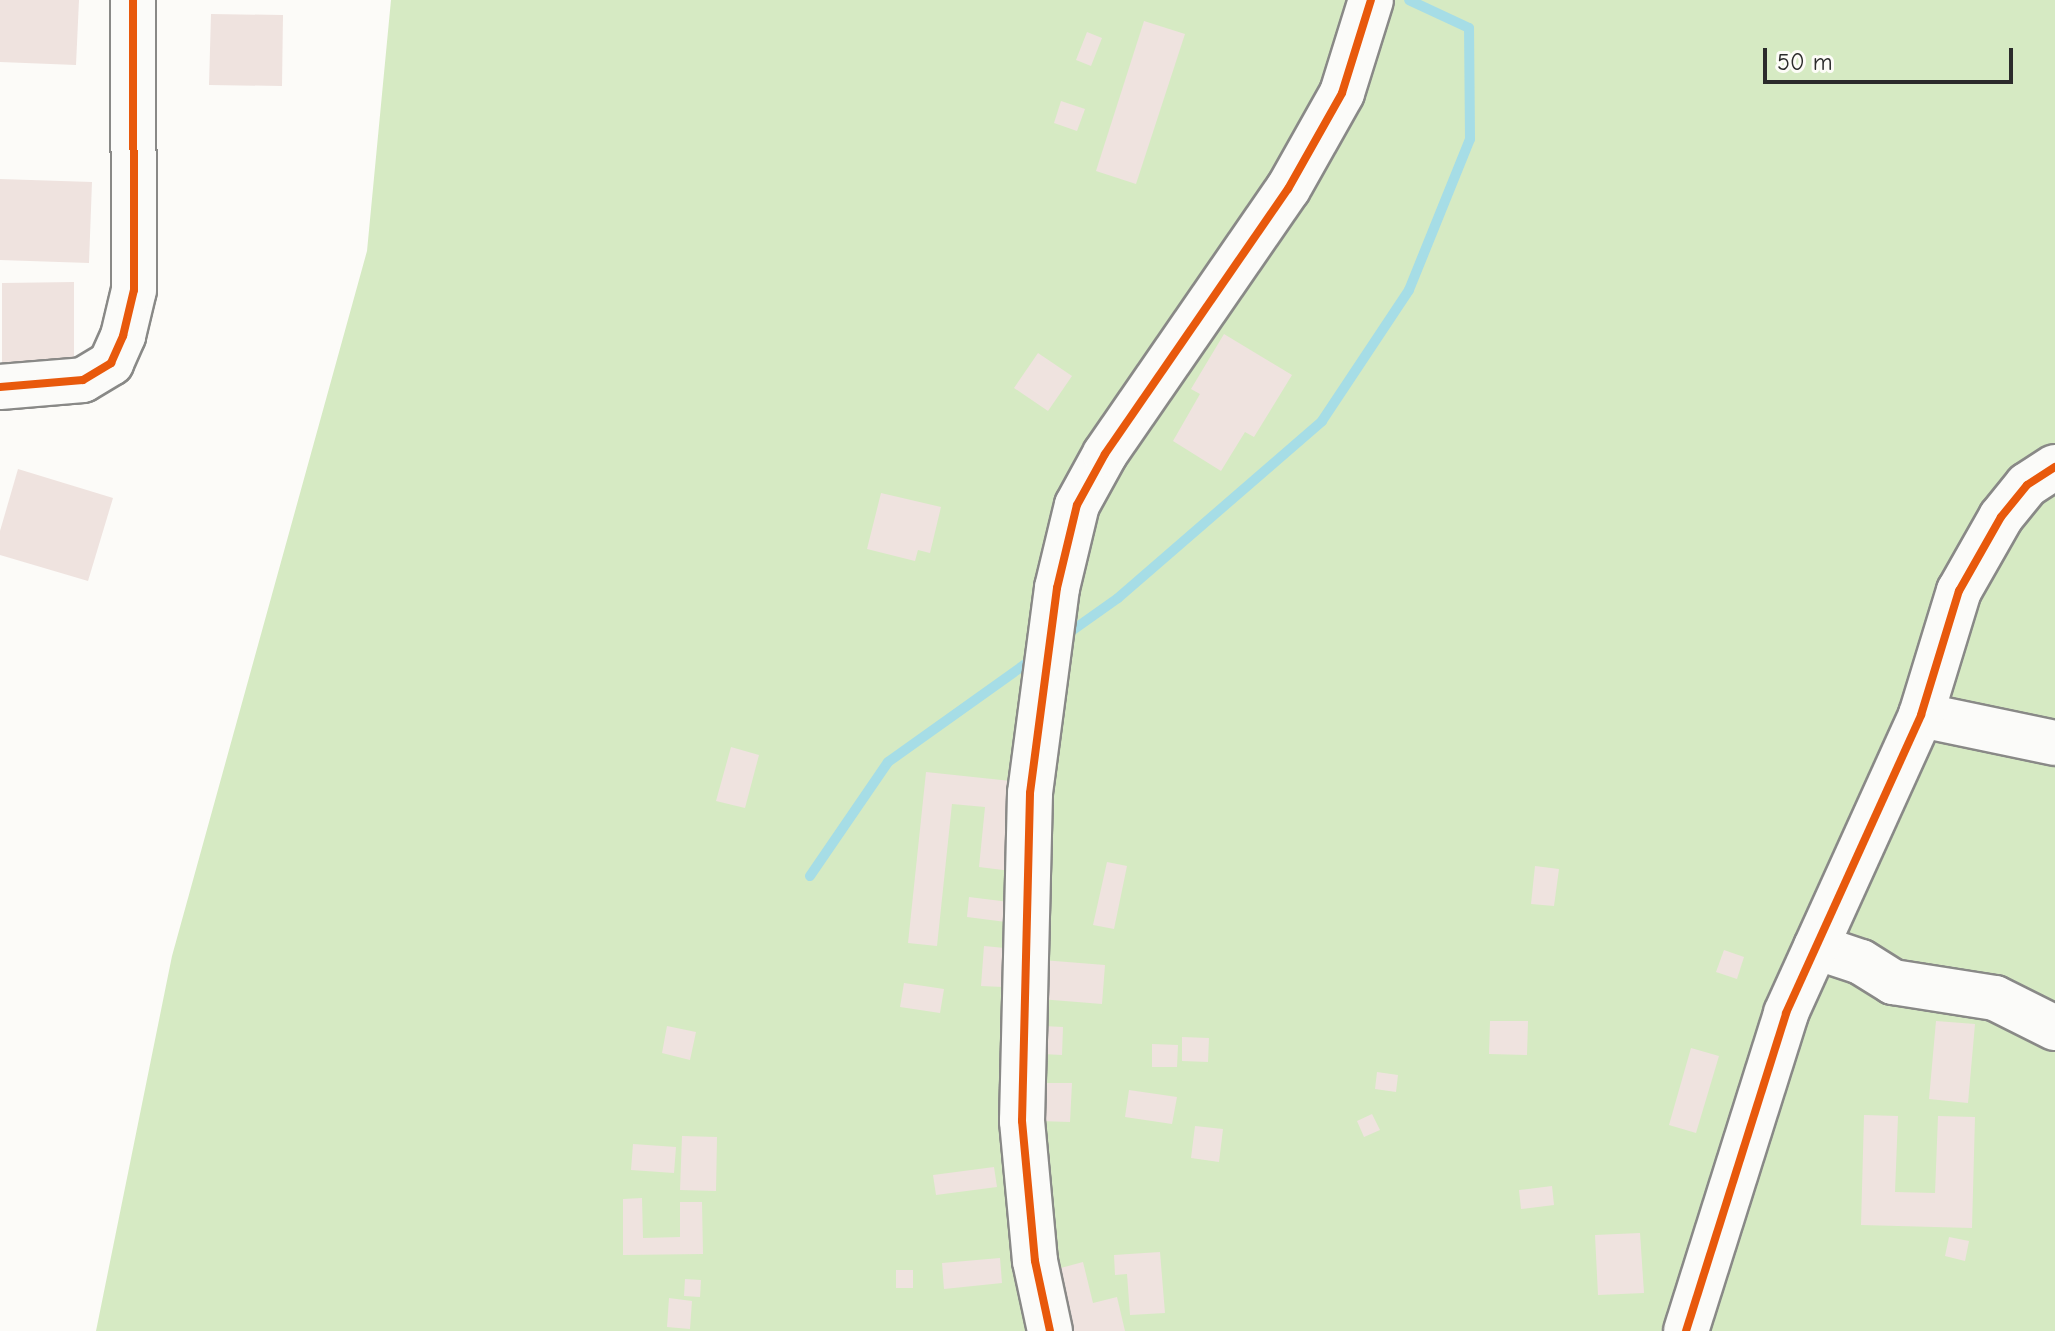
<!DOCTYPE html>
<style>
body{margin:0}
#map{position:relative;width:2055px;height:1331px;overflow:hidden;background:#fcfbf8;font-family:"Comic Neue",sans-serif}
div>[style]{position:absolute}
.green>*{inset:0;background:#d6eac3}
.stream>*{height:10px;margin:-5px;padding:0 5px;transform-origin:5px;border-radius:5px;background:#a6dde6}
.building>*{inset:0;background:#efe3df}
.roads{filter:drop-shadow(2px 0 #898987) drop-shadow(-2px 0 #898987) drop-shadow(0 2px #898987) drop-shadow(0 -2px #898987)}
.minor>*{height:44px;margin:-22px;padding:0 22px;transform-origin:22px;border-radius:22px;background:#fbfbf9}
.cycleway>*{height:8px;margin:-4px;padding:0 4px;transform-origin:4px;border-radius:4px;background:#e8590c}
span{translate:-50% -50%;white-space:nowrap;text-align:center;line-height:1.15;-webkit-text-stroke:7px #fdfcf7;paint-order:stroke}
.scale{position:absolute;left:1763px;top:48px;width:250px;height:36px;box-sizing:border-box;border:4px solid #2b2b2b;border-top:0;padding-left:10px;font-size:24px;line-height:28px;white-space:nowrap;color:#2b2b2b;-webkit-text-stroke:6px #fdfcf7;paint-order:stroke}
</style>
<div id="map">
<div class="green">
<div style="clip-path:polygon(391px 0,2055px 0,2055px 1331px,96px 1331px,172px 956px,367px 251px)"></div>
</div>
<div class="stream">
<div style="left:1063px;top:637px;width:67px;rotate:-35.3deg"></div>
<div style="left:1118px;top:598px;width:270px;rotate:-40.9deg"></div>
<div style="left:1322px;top:421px;width:157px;rotate:-56.4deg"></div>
<div style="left:1409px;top:290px;width:163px;rotate:-68deg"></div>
<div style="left:1470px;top:139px;width:111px;rotate:-90.5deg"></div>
<div style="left:1469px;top:28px;width:66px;rotate:-155deg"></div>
<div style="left:810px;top:876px;width:138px;rotate:-55.6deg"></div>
<div style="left:888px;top:762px;width:179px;rotate:-35.5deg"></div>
</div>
<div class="building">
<div style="clip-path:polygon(0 0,79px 0,76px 65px,0 62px)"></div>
<div style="clip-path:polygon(211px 14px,283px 15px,282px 86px,209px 85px)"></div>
<div style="clip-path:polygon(1144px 21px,1185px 34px,1136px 184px,1096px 171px)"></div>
<div style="clip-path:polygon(1087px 32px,1102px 38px,1091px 66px,1076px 60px)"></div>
<div style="clip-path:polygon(1061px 101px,1085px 109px,1077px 131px,1054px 123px)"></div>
<div style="clip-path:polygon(0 179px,92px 182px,89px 263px,0 260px)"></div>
<div style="clip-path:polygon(74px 282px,74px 373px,2px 373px,2px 283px)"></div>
<div style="clip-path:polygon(1224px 334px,1292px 375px,1254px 437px,1245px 432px,1221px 471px,1173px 441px,1200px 394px,1191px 389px)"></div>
<div style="clip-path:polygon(1038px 353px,1072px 376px,1048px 411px,1014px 388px)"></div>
<div style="clip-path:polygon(18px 469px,113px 498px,88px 581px,0 555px,0 531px)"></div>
<div style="clip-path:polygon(881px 493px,941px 507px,930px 553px,918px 550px,915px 561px,867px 549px)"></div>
<div style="clip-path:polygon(731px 747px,759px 755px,745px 808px,716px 801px)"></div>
<div style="clip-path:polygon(926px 772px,1020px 782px,1011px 871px,979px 867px,985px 807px,952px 804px,937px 946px,908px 943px)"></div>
<div style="clip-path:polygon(1107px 862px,1127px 866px,1114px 929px,1093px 925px)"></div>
<div style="clip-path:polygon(1535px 866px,1559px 869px,1554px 906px,1531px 904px)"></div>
<div style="clip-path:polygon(969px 897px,1009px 902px,1006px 922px,967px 917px)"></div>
<div style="clip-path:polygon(984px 946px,1005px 948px,1003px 987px,981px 986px)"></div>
<div style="clip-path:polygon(1724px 950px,1744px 957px,1737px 979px,1716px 972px)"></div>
<div style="clip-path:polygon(1042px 960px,1105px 965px,1102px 1004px,1040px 999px)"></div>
<div style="clip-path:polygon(904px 983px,944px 989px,940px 1013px,900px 1007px)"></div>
<div style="clip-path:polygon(1490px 1021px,1528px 1021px,1527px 1055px,1489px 1054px)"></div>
<div style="clip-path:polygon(1936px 1021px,1975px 1024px,1968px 1103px,1929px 1099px)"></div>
<div style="clip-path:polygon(667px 1026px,696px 1032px,690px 1060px,662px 1053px)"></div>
<div style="clip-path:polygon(1043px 1026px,1063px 1027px,1062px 1055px,1042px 1054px)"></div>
<div style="clip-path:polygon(1182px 1037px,1209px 1038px,1208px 1062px,1182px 1061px)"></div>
<div style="clip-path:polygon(1152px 1044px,1178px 1045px,1177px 1067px,1152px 1067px)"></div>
<div style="clip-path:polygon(1691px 1048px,1719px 1056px,1696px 1133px,1669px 1125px)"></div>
<div style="clip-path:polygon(1377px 1072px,1398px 1075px,1396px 1092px,1375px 1089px)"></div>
<div style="clip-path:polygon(1041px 1083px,1072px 1083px,1070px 1122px,1039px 1121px)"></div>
<div style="clip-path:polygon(1129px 1090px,1177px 1097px,1172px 1124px,1125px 1117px)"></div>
<div style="clip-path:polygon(1372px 1114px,1380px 1130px,1364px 1137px,1357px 1121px)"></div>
<div style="clip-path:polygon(1864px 1115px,1898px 1116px,1895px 1192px,1935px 1193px,1938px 1116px,1975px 1117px,1972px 1228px,1861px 1225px)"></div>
<div style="clip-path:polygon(1195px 1126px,1223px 1129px,1219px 1162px,1191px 1158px)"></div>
<div style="clip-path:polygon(682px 1136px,717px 1137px,716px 1191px,680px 1190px)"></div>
<div style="clip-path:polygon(633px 1144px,676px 1147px,674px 1173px,631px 1170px)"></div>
<div style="clip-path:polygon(994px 1167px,997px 1187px,936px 1195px,933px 1175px)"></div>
<div style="clip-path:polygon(1552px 1186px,1554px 1205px,1521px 1209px,1519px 1190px)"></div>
<div style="clip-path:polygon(642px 1198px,643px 1238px,680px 1237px,680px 1202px,702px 1202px,703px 1254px,623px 1255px,623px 1199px)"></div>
<div style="clip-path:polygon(1640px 1233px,1644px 1293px,1598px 1295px,1595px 1235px)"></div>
<div style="clip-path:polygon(1949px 1237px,1969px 1241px,1965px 1261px,1945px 1256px)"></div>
<div style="clip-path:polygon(1160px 1252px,1165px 1313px,1130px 1315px,1127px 1274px,1115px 1275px,1114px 1255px)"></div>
<div style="clip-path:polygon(1000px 1258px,1002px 1283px,944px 1289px,942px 1263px)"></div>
<div style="clip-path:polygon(1083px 1262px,1093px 1303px,1117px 1297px,1125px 1331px,1071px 1331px,1057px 1269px)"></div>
<div style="clip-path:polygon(896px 1270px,913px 1270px,913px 1288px,896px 1288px)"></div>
<div style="clip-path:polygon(685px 1279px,701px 1280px,700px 1297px,684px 1296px)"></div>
<div style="clip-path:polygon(669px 1298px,692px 1301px,690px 1329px,667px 1327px)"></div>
</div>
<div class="roads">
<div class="minor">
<div style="left:0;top:387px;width:83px;rotate:-4.8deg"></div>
<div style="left:83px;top:380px;width:33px;rotate:-31deg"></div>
<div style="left:111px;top:363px;width:30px;rotate:-66deg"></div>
<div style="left:123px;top:336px;width:47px;rotate:-76.6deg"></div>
<div style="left:134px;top:290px;width:290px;rotate:-90.2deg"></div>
<div style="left:1921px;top:715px;width:137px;rotate:11.8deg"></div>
<div style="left:1816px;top:947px;width:47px;rotate:18.4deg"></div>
<div style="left:1861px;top:962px;width:38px;rotate:32deg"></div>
<div style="left:1893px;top:982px;width:103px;rotate:8.9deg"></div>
<div style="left:1995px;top:998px;width:67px;rotate:26.6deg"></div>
<div style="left:1050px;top:1331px;width:72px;rotate:-102.1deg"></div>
<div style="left:1035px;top:1261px;width:141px;rotate:-95.3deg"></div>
<div style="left:1022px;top:1121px;width:328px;rotate:-88.6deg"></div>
<div style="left:1030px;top:793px;width:207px;rotate:-82.5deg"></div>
<div style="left:1057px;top:588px;width:85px;rotate:-76.5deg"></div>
<div style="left:1077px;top:505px;width:58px;rotate:-61.2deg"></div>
<div style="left:1105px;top:454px;width:322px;rotate:-55.4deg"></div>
<div style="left:1288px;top:189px;width:110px;rotate:-60.6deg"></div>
<div style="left:1342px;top:93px;width:97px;rotate:-72.7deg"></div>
<div style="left:1686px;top:1331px;width:333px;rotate:-72.5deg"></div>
<div style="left:1786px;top:1013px;width:327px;rotate:-65.6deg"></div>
<div style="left:1921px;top:715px;width:130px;rotate:-73deg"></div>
<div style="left:1959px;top:591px;width:85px;rotate:-60.4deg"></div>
<div style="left:2001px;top:517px;width:41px;rotate:-50.9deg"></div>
<div style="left:2027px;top:485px;width:33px;rotate:-33deg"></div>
</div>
</div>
<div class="cycleway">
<div style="left:0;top:387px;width:83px;rotate:-4.8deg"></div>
<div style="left:83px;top:380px;width:33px;rotate:-31deg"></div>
<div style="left:111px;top:363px;width:30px;rotate:-66deg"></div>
<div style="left:123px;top:336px;width:47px;rotate:-76.6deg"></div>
<div style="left:134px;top:290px;width:290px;rotate:-90.2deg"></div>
<div style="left:1050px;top:1331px;width:72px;rotate:-102.1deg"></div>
<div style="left:1035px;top:1261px;width:141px;rotate:-95.3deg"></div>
<div style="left:1022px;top:1121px;width:328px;rotate:-88.6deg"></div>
<div style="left:1030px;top:793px;width:207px;rotate:-82.5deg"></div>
<div style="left:1057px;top:588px;width:85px;rotate:-76.5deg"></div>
<div style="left:1077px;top:505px;width:58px;rotate:-61.2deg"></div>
<div style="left:1105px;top:454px;width:322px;rotate:-55.4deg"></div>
<div style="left:1288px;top:189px;width:110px;rotate:-60.6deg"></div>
<div style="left:1342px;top:93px;width:97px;rotate:-72.7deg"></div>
<div style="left:1686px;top:1331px;width:333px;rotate:-72.5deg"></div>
<div style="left:1786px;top:1013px;width:327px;rotate:-65.6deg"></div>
<div style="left:1921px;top:715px;width:130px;rotate:-73deg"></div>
<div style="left:1959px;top:591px;width:85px;rotate:-60.4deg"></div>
<div style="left:2001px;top:517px;width:41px;rotate:-50.9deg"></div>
<div style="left:2027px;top:485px;width:33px;rotate:-33deg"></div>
</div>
<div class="scale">50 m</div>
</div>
